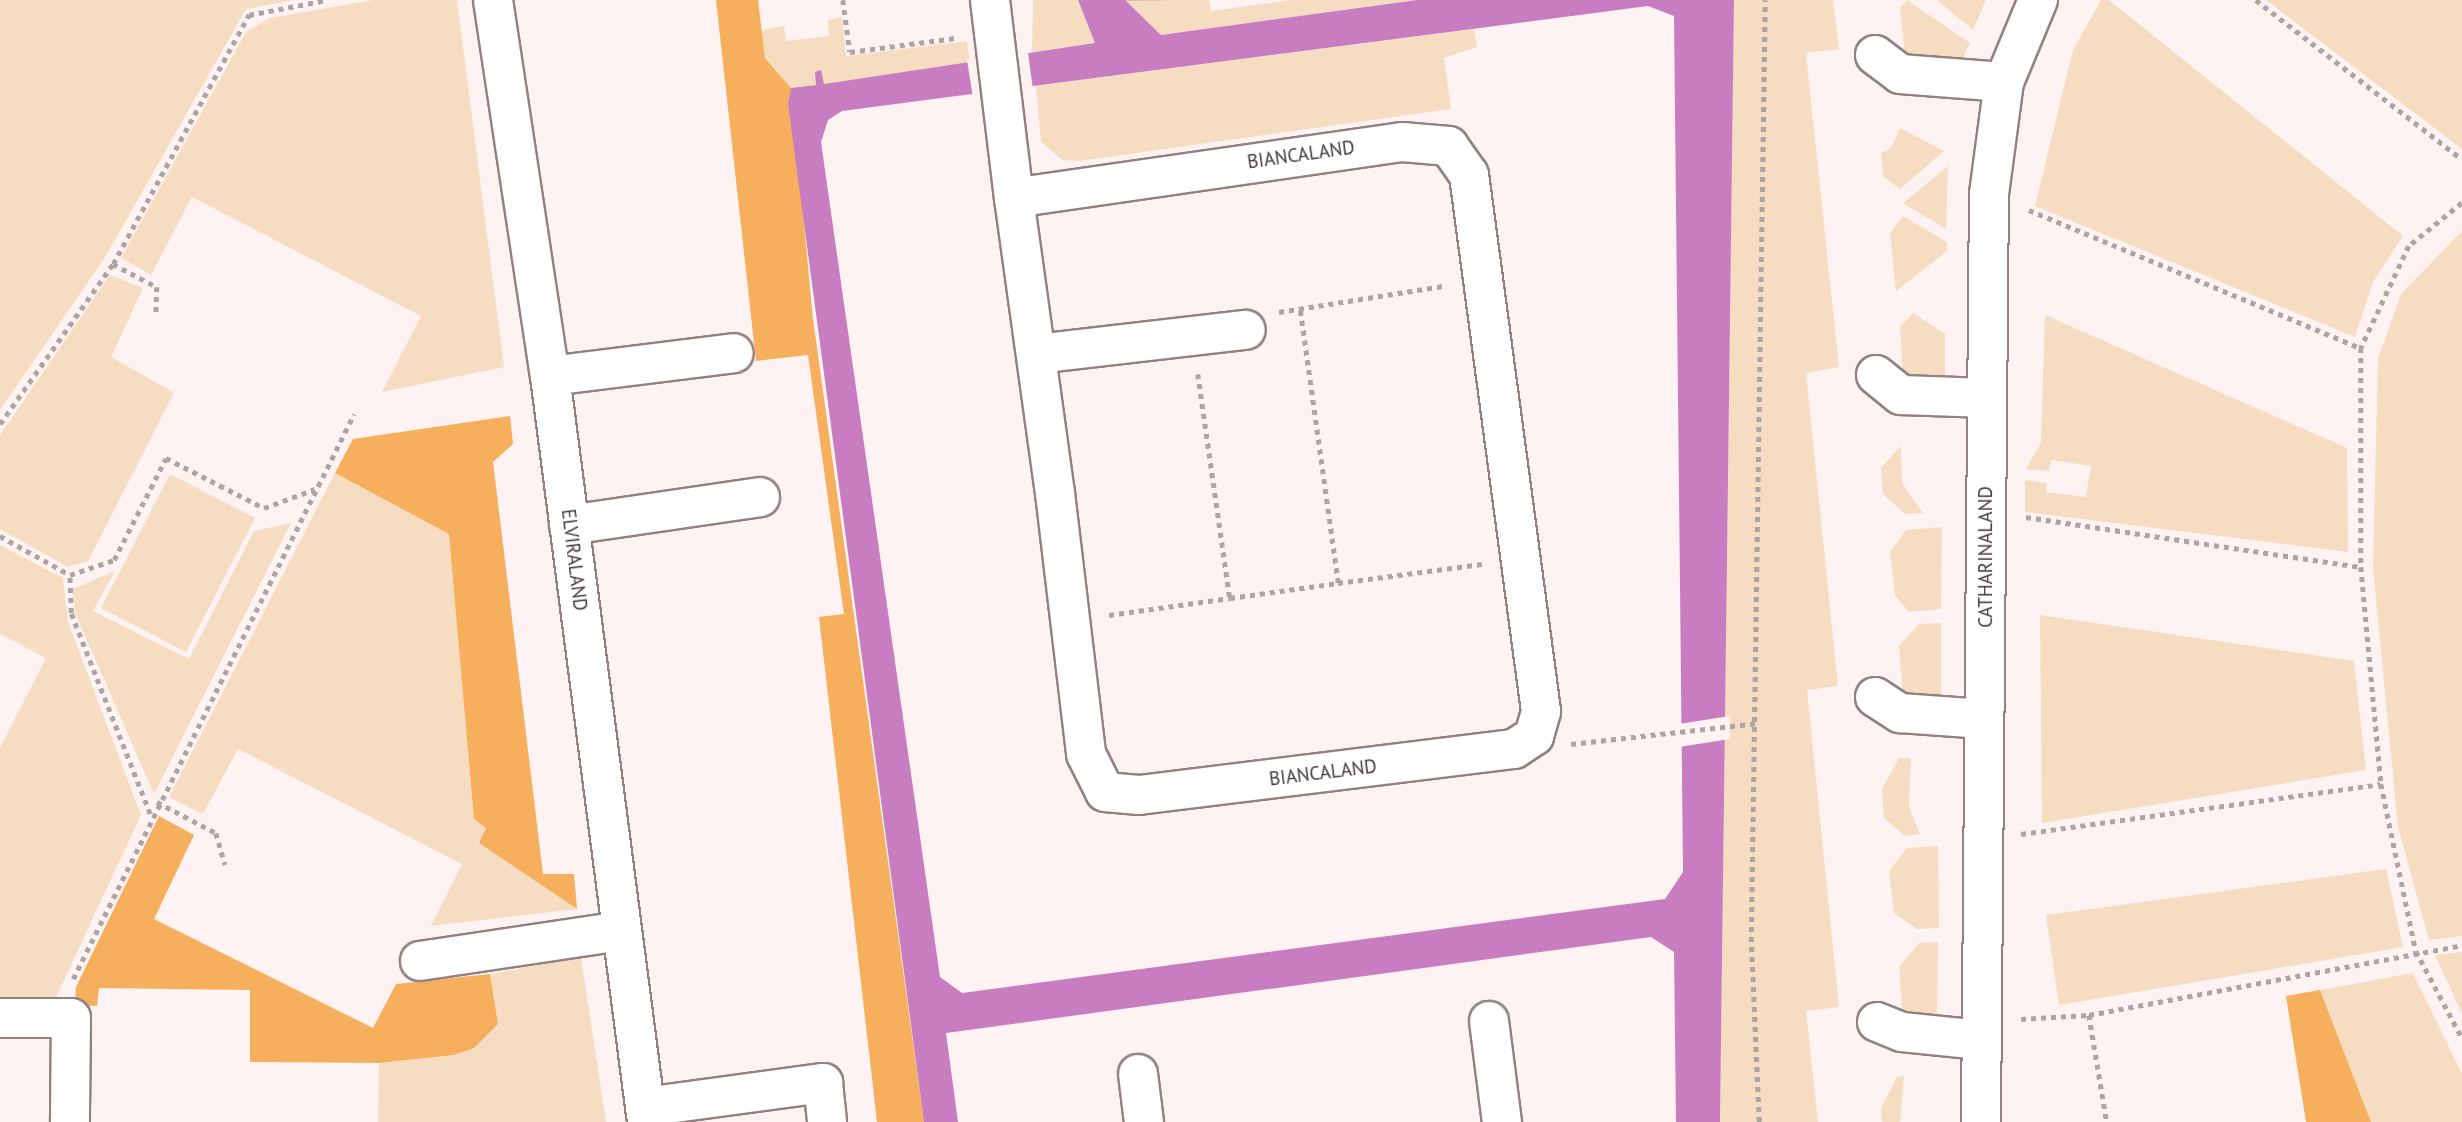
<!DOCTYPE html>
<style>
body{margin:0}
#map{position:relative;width:2462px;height:1122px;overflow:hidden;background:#fef2f2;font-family:"PT Sans",sans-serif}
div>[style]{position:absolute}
.green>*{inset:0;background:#f6ddc2}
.forest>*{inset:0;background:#f6af5c}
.water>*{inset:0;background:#c97dc1}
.pier>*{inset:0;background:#fef2f2}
.path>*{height:4.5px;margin-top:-2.25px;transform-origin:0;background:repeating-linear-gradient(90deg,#afa4a4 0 5px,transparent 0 10px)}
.roads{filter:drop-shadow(2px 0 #938181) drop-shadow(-2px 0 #938181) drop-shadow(0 2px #938181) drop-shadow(0 -2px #938181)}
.minor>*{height:38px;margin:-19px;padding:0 19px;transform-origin:19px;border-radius:19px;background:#fff}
span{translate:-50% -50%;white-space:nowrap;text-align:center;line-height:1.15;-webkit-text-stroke:6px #fff;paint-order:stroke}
.street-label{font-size:19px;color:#413939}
</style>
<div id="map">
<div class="green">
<div style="clip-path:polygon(0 0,294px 0,246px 9px,104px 259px,0 410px)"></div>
<div style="clip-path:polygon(373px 0,457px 0,504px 367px,382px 392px,421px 316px,192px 197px,151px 275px,121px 258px,246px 32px,270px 18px)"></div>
<div style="clip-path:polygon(1033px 0,1078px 0,1096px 43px,1032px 55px)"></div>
<div style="clip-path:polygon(1125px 0,1209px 0,1211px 11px,1291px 0,1416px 0,1161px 35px)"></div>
<div style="clip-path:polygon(1734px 0,1833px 0,1839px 49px,1806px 53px,1839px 367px,1806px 373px,1838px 686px,1807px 690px,1839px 1007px,1806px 1011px,1818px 1122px,1720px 1122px)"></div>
<div style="clip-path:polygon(1907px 0,1970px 43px,1962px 61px,1905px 56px,1900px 8px)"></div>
<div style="clip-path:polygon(1937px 0,1986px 0,1973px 30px)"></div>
<div style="clip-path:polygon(2101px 0,2109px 0,2403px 236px,2373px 282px,2355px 337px,2035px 206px,2073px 50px)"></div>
<div style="clip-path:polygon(2266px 0,2462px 0,2462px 149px)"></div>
<div style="clip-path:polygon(842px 17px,846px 56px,967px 41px,970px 63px,823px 84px,821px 71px,815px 72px,816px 85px,791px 88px,765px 58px,761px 30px,784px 26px,786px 41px,829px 36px,828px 20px)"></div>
<div style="clip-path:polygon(1474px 29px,1477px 47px,1444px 58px,1451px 109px,1080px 161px,1062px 160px,1041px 141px,1036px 86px)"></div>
<div style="clip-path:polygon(1900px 128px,1944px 151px,1900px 189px,1883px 176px,1881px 153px,1891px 148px)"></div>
<div style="clip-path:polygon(1948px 166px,1946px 229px,1903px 203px)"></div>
<div style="clip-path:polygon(1903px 216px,1947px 242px,1947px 251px,1896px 291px,1890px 233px)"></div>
<div style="clip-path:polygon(2462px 231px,2462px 936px,2429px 940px,2398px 827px,2373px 568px,2378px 359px,2401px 294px)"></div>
<div style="clip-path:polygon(110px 275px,143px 288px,111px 357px,174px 393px,88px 561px,68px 567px,0 529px,0 435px)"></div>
<div style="clip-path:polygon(1913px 313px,1945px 334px,1945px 378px,1903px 376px,1900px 327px)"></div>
<div style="clip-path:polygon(2045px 315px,2347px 448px,2348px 552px,2025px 512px,2025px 480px,2047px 483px,2046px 492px,2086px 497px,2091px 466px,2052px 460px,2049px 471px,2026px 469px,2041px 442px)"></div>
<div style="clip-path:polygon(1901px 446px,1902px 483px,1923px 513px,1905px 514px,1883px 494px,1881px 468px)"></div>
<div style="clip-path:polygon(335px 473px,450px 534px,474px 819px,486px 828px,479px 843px,577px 909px,431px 926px,462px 864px,238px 749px,203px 814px,169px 797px)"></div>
<div style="clip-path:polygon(170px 474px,255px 518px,186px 652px,101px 608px)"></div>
<div style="clip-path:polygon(291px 523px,154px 794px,75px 613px,73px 589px,115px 571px,93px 611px,189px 659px,254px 531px)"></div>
<div style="clip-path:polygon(1942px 527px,1941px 609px,1909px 612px,1895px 595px,1890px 552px,1906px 530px)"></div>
<div style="clip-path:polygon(0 545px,63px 578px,68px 622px,141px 815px,51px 1008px,0 1003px,0 748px,46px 658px,0 634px)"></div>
<div style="clip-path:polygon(2040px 615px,2354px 661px,2366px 770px,2042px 823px)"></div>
<div style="clip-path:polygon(1941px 623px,1941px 698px,1903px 697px,1899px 646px,1919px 624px)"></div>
<div style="clip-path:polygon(1899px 758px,1911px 758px,1909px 807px,1920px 834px,1905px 836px,1884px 818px,1882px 789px)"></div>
<div style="clip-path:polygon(1938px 846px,1939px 928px,1917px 929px,1894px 913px,1889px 871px,1907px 848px)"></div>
<div style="clip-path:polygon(2386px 869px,2403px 947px,2059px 1005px,2046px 915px)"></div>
<div style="clip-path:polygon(1938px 942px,1937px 1023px,1903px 1019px,1899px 967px,1919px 943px)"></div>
<div style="clip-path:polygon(2462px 952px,2462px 1014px,2435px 955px)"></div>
<div style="clip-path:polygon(581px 957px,606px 1122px,378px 1122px,379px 1063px,454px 1055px,498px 1024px,490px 974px)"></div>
<div style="clip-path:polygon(2413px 973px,2462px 1074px,2462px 1122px,2371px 1122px,2320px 990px)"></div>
<div style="clip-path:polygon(1904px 1076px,1900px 1122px,1882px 1122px,1881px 1109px,1897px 1077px)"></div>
</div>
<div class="forest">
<div style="clip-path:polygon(716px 0,758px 0,765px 58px,791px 88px,813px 319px,924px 1122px,877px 1122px,819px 617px,844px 614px,808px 355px,756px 361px)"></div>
<div style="clip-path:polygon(510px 416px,513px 444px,493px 462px,543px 874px,574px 874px,577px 909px,479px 843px,486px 828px,474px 819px,449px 534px,335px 473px,353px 439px)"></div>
<div style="clip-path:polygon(159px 816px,194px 835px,154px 919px,373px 1028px,396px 984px,490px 974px,498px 1024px,474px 1048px,454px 1055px,379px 1063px,250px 1062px,250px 990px,99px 988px,97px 1006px,75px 1005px,76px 987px)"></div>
<div style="clip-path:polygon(2320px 990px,2371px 1122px,2306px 1122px,2286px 996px)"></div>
</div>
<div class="water">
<div style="clip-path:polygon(evenodd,1078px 0,1125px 0,1161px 35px,1417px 0,1734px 0,1720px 1122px,1676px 1122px,1674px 952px,1651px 937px,946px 1033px,958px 1122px,924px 1122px,788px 104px,791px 88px,816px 85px,815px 72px,821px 70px,824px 84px,1095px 43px,1078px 0,1648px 6px,1674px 16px,1683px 872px,1665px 899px,962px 993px,940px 977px,821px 142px,828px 120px,842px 111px,1648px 6px)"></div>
</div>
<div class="pier">
<div style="clip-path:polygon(1028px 52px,1033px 90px,973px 98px,967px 60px)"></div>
<div style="clip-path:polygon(1730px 716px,1730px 739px,1679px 747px,1679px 724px)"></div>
</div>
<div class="path">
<div style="left:843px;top:0;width:52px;rotate:82.3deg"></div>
<div style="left:850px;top:52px;width:106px;rotate:-7.6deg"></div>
<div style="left:2256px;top:0;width:260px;rotate:37.7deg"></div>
<div style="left:2462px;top:203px;width:68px;rotate:140.9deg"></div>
<div style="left:2409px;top:246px;width:113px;rotate:115.2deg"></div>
<div style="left:2361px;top:348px;width:219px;rotate:90deg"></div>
<div style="left:2361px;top:567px;width:218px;rotate:84.7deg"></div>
<div style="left:2381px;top:784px;width:171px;rotate:78.2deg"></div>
<div style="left:2416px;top:951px;width:98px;rotate:62.1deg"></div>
<div style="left:2029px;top:210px;width:360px;rotate:22.6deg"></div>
<div style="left:113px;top:264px;width:50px;rotate:27.6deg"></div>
<div style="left:157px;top:287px;width:26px;rotate:92deg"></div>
<div style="left:1279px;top:312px;width:166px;rotate:-9deg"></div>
<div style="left:1198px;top:374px;width:226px;rotate:81.9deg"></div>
<div style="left:1230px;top:598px;width:109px;rotate:-7.9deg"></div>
<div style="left:1338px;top:583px;width:277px;rotate:-97.9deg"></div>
<div style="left:0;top:424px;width:196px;rotate:-54.8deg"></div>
<div style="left:113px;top:264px;width:284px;rotate:-61.4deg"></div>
<div style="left:249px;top:15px;width:79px;rotate:-10.9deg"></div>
<div style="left:2026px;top:517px;width:339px;rotate:8.5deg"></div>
<div style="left:0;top:536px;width:80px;rotate:29.1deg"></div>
<div style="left:1338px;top:583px;width:145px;rotate:-7.5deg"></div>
<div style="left:1109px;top:615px;width:122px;rotate:-8deg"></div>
<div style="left:1571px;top:744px;width:189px;rotate:-6.4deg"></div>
<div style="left:157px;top:802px;width:67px;rotate:27.7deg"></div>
<div style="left:216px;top:833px;width:33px;rotate:74deg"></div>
<div style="left:150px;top:814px;width:216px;rotate:-111.5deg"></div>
<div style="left:71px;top:613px;width:38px;rotate:-92deg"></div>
<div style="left:70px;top:575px;width:46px;rotate:-18.8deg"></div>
<div style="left:114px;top:560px;width:114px;rotate:-63deg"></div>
<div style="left:166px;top:458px;width:110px;rotate:27deg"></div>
<div style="left:264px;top:508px;width:54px;rotate:-20.4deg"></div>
<div style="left:2021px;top:834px;width:363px;rotate:-7.9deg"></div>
<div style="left:73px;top:979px;width:631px;rotate:-63.56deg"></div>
<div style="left:2089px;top:1015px;width:109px;rotate:80.5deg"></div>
<div style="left:2021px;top:1019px;width:68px;rotate:-3.4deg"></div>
<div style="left:2089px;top:1015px;width:380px;rotate:-10.6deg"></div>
<div style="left:1759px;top:1122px;width:180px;rotate:-92.5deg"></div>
<div style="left:1751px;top:942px;width:942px;rotate:-89.15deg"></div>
</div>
<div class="roads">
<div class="minor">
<div style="left:493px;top:0;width:380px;rotate:81.4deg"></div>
<div style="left:550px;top:376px;width:752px;rotate:82.59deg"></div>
<div style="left:990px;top:0;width:199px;rotate:83.1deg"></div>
<div style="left:1014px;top:198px;width:298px;rotate:82.1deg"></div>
<div style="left:1055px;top:493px;width:263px;rotate:83.2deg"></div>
<div style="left:1086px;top:754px;width:42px;rotate:63.4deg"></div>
<div style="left:1105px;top:792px;width:34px;rotate:5deg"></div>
<div style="left:1139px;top:795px;width:378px;rotate:-7deg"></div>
<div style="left:1514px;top:749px;width:24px;rotate:-33deg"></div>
<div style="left:1534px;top:736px;width:26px;rotate:-74deg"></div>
<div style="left:1541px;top:711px;width:541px;rotate:-97.65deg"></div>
<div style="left:1469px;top:175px;width:35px;rotate:-125deg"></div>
<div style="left:1449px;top:146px;width:47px;rotate:-175.1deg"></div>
<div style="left:1402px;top:142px;width:392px;rotate:171.8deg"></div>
<div style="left:1875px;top:55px;width:31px;rotate:37deg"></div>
<div style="left:1900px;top:74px;width:104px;rotate:4.4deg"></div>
<div style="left:1037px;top:354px;width:210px;rotate:-6.6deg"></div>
<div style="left:1876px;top:375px;width:32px;rotate:39deg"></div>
<div style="left:1901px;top:395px;width:86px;rotate:2deg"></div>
<div style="left:550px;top:376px;width:185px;rotate:-7.1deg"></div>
<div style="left:569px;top:525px;width:193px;rotate:-8.3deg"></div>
<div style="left:1875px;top:697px;width:30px;rotate:33deg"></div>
<div style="left:1900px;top:713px;width:84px;rotate:4.1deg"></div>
<div style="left:420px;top:961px;width:203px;rotate:-8.5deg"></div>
<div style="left:0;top:1018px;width:71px"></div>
<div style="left:71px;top:1018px;width:104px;rotate:90.6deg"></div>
<div style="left:1489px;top:1021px;width:102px;rotate:82.7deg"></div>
<div style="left:1877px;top:1022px;width:27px;rotate:22deg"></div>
<div style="left:1902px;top:1032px;width:79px;rotate:5.8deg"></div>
<div style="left:1138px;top:1074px;width:48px;rotate:82.9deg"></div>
<div style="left:645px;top:1107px;width:180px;rotate:-7.7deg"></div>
<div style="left:823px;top:1083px;width:39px;rotate:84deg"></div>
<div style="left:1981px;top:1122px;width:928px;rotate:-89.51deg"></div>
<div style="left:1989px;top:194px;width:113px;rotate:-82.4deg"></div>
<div style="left:2004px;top:82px;width:89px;rotate:-67.5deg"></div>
</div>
</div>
<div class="street-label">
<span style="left:1301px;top:155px;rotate:-8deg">BIANCALAND</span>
<span style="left:1986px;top:557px;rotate:-90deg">CATHARINALAND</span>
<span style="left:574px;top:560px;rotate:83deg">ELVIRALAND</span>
<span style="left:1323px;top:773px;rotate:-7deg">BIANCALAND</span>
</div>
</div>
